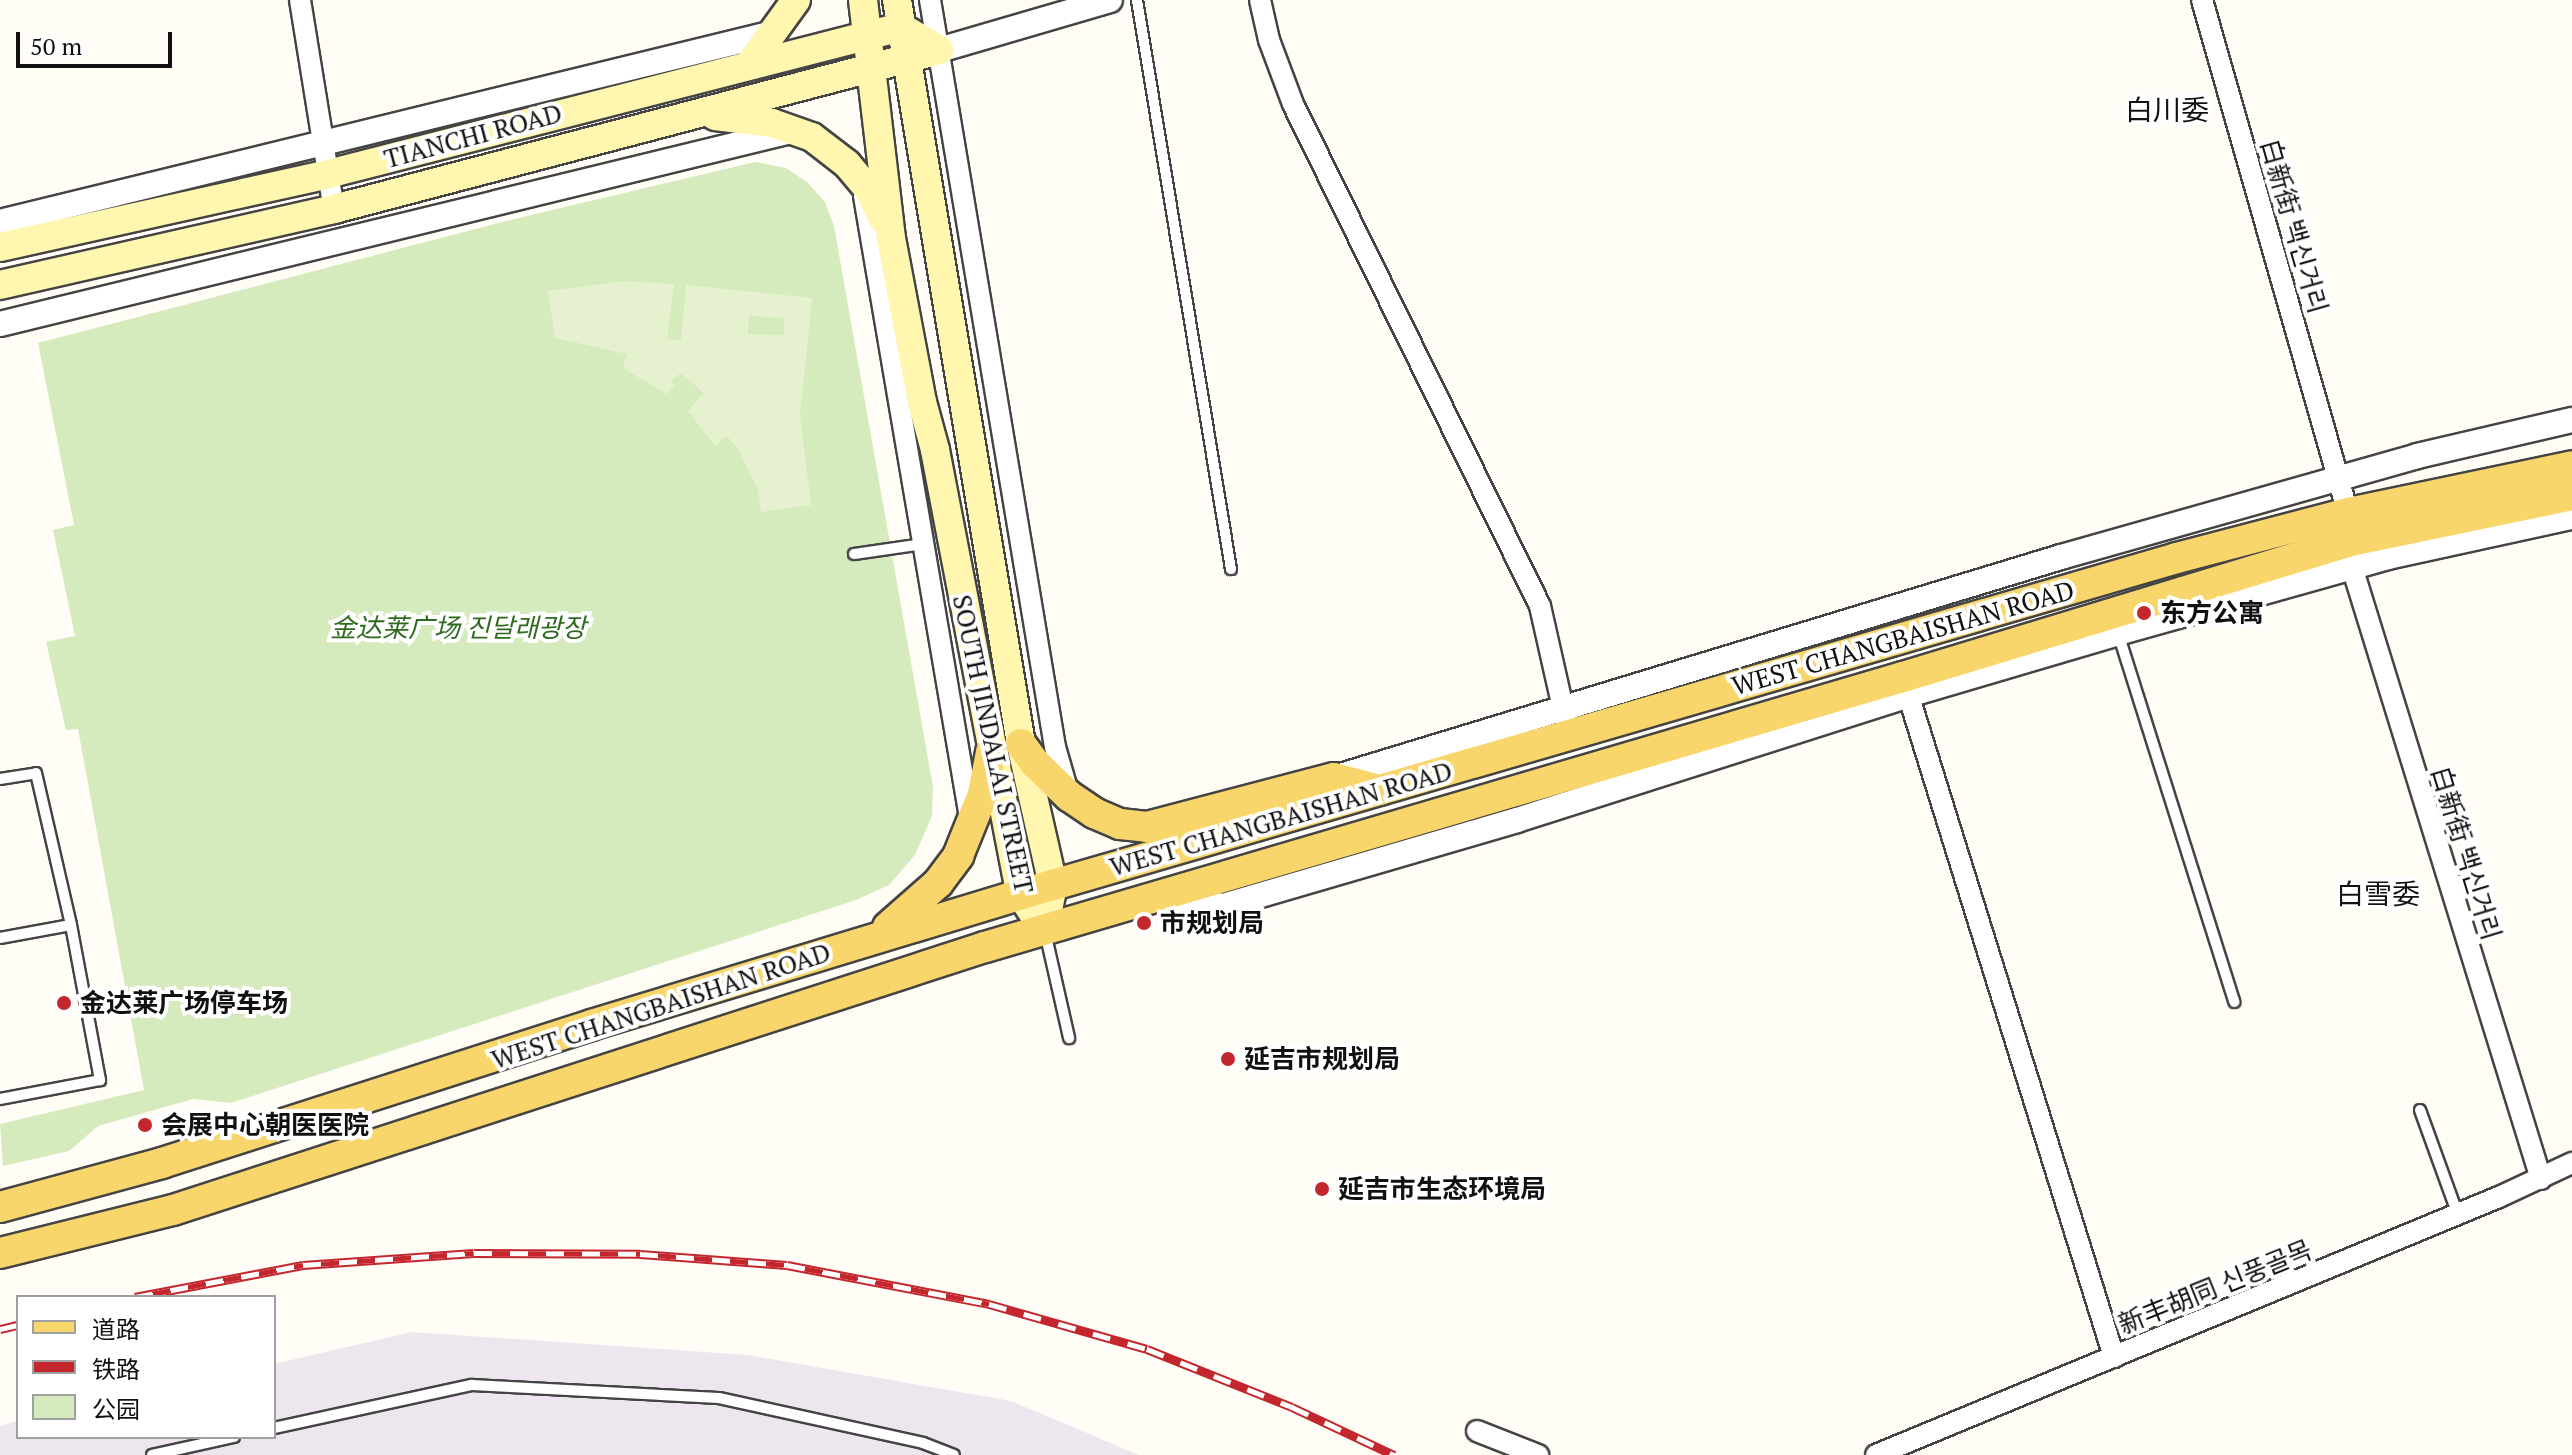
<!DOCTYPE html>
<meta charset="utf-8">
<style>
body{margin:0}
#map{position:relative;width:2572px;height:1455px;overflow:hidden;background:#fffdf5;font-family:"PT Serif","Noto Sans SC","Noto Sans KR",serif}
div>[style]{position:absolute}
.industrial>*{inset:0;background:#eee6ef}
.green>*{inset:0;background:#d5ebbd}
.pitch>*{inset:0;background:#e6f2cf}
.roads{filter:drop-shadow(2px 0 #444) drop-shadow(-2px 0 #444) drop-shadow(0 2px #444) drop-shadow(0 -2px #444)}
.service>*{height:10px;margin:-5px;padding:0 5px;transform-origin:5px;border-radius:5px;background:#fff}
.minor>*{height:20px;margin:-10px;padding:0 10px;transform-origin:10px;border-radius:10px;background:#fff}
.tertiary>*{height:24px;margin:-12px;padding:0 12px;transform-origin:12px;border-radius:12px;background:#fff}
.secondary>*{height:28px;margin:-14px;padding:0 14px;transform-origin:14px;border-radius:14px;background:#fff6b0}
.primary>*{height:30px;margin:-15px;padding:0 15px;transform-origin:15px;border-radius:15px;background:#f9d66b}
.rail>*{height:9px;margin-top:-4.5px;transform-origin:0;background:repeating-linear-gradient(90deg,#fff 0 18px,#c4262e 0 36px);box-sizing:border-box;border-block:2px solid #c4262e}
.dots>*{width:22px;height:22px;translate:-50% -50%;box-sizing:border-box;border:4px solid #fff;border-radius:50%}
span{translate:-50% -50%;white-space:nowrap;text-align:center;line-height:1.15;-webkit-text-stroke:8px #fff;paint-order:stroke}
.street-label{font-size:26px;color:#111}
.poi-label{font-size:26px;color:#111;font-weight:700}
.left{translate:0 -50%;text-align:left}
.park-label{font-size:26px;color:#2f6b1f;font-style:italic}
.neighbourhood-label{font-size:28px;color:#111}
.legend{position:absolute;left:16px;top:1295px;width:260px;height:144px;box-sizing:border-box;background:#fff;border:2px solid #a0a0a0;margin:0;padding:10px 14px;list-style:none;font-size:24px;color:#111}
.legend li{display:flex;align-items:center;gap:16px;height:40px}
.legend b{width:40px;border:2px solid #a0a0a0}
.scale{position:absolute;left:16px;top:32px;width:156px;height:36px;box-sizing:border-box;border:4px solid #111;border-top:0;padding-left:10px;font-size:24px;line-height:28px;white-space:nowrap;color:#111;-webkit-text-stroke:6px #fff;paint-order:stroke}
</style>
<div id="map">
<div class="industrial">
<div style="clip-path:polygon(412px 1332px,748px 1355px,1011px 1401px,1139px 1455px,0 1455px,0 1426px,18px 1421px,18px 1437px,274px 1437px,274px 1364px)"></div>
</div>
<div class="green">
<div style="clip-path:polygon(755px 162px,786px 168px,808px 183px,825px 202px,834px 226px,933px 787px,932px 816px,915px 855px,889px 885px,856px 900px,231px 1103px,193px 1099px,98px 1126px,69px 1151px,3px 1166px,0 1124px,144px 1090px,78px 729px,66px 730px,46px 642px,75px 636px,53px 530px,74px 525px,38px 343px,506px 221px)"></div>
</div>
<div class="pitch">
<div style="clip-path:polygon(evenodd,623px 281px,674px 284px,667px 339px,681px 341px,686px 285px,812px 298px,800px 415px,811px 505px,761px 512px,758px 490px,739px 451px,727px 436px,715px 446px,688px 411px,704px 393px,681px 373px,671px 381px,674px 385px,667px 394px,623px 368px,627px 354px,555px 338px,548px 291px,623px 281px,749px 316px,784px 318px,784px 335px,748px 334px,749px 316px)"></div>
</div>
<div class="roads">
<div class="service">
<div style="left:1137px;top:0;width:577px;rotate:80.62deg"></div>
<div style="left:854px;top:554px;width:70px;rotate:-8.2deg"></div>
<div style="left:2118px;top:633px;width:387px;rotate:72.5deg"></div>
<div style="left:0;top:779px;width:36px;rotate:-9deg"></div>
<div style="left:36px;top:773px;width:156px;rotate:77deg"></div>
<div style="left:71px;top:925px;width:158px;rotate:79.4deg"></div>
<div style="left:100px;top:1080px;width:102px;rotate:169.2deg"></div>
<div style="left:1045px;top:932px;width:109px;rotate:77.2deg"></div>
<div style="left:0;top:938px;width:72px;rotate:-10.4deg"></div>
<div style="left:2420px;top:1110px;width:112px;rotate:70.1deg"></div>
<div style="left:274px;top:1428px;width:203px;rotate:-12.3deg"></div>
<div style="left:472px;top:1385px;width:247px;rotate:3deg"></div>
<div style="left:719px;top:1398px;width:209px;rotate:12.4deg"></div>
<div style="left:923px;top:1443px;width:33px;rotate:21deg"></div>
<div style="left:152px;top:1455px;width:84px;rotate:-12.4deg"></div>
</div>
<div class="minor">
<div style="left:300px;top:0;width:212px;rotate:80.8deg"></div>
<div style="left:930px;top:0;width:757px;rotate:80.5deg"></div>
<div style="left:1055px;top:747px;width:47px;rotate:73.9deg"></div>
<div style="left:1260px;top:0;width:41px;rotate:77.3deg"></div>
<div style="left:1269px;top:40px;width:68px;rotate:69.4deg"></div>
<div style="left:1293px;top:104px;width:559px;rotate:63.8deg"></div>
<div style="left:1540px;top:606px;width:118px;rotate:77.3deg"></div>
<div style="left:2202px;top:0;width:533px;rotate:74.11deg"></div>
<div style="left:864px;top:196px;width:636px;rotate:80.32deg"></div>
<div style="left:2348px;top:554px;width:654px;rotate:72.84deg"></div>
<div style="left:1904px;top:681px;width:708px;rotate:72.74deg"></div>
<div style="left:1477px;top:1431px;width:66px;rotate:21.5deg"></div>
<div style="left:1876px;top:1455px;width:674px;rotate:-22.5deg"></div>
<div style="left:2499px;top:1197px;width:81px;rotate:-25deg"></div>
</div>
<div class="tertiary">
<div style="left:939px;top:50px;width:178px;rotate:-16.3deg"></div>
<div style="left:0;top:222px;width:796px;rotate:-13.74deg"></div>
<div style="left:0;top:324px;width:818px;rotate:-13.71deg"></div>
<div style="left:1334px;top:778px;width:760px;rotate:-16.91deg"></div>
<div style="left:2061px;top:557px;width:370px;rotate:-15.8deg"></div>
<div style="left:2417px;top:456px;width:159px;rotate:-13.1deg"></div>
<div style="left:1165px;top:896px;width:59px;rotate:9.8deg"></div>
<div style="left:1223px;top:906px;width:306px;rotate:-16.3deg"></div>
<div style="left:1517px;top:820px;width:410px;rotate:-17.7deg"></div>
<div style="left:1908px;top:695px;width:219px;rotate:-16.4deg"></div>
<div style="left:2118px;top:633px;width:280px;rotate:-15.7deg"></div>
<div style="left:2388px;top:557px;width:188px;rotate:-12.3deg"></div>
</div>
<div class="secondary">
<div style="left:863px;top:0;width:240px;rotate:83.3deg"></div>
<div style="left:891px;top:238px;width:167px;rotate:79.3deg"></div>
<div style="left:922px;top:402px;width:50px;rotate:74.8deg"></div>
<div style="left:935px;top:450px;width:453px;rotate:79.1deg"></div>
<div style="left:1021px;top:895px;width:42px;rotate:56.7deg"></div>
<div style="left:897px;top:0;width:754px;rotate:80.54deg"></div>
<div style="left:1021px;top:744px;width:145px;rotate:77.2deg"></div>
<div style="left:1053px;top:885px;width:46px;rotate:101.3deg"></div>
<div style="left:749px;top:65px;width:80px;rotate:-54.1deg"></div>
<div style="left:715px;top:116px;width:57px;rotate:7deg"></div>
<div style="left:772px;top:123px;width:42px;rotate:19.3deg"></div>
<div style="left:812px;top:137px;width:44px;rotate:37.6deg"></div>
<div style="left:847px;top:164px;width:34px;rotate:50deg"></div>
<div style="left:869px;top:190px;width:32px;rotate:64deg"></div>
<div style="left:0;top:247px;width:336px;rotate:-12.5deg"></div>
<div style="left:328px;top:174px;width:592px;rotate:-14.39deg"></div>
<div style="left:901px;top:27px;width:44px;rotate:31.2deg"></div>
<div style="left:0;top:285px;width:343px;rotate:-12.8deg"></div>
<div style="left:334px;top:209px;width:626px;rotate:-14.72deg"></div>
</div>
<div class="primary">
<div style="left:1021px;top:744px;width:22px;rotate:54deg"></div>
<div style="left:1034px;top:762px;width:49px;rotate:44.2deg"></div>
<div style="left:1069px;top:796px;width:30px;rotate:34deg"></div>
<div style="left:1094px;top:813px;width:28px;rotate:23deg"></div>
<div style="left:1120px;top:824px;width:27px;rotate:6deg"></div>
<div style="left:1147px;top:827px;width:193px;rotate:-14.7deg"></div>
<div style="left:1334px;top:778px;width:47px;rotate:14.9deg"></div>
<div style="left:888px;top:927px;width:67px;rotate:-41.3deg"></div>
<div style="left:938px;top:883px;width:34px;rotate:-53deg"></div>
<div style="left:958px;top:856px;width:67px;rotate:-68deg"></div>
<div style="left:983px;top:794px;width:43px;rotate:-79.2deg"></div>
<div style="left:0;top:1207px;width:168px;rotate:-15.2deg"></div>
<div style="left:162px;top:1163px;width:451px;rotate:-17.8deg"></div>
<div style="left:591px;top:1025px;width:483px;rotate:-16.9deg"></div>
<div style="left:1053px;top:885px;width:1171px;rotate:-16.22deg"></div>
<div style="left:2177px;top:558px;width:177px;rotate:-14.7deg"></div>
<div style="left:2348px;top:513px;width:229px;rotate:-11.8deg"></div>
<div style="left:0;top:1253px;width:178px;rotate:-14deg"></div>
<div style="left:173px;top:1210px;width:854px;rotate:-17.95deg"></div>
<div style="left:985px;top:947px;width:957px;rotate:-16.39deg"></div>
<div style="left:1903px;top:677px;width:463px;rotate:-16.9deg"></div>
<div style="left:2346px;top:542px;width:231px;rotate:-11.7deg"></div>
</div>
</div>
<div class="rail">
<div style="left:135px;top:1297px;width:171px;rotate:-10.8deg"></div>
<div style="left:303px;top:1265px;width:171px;rotate:-4deg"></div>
<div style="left:474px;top:1253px;width:166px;rotate:0.3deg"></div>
<div style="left:640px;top:1254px;width:147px;rotate:4.3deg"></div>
<div style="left:787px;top:1265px;width:206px;rotate:10.9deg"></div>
<div style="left:989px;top:1304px;width:164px;rotate:15.9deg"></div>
<div style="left:1147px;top:1349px;width:156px;rotate:21.8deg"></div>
<div style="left:1292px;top:1407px;width:113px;rotate:25.2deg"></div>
<div style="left:0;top:1329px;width:18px;rotate:-13deg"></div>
</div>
<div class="dots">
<div style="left:2144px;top:613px;background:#c4262e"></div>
<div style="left:1144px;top:923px;background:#c4262e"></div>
<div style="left:64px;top:1003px;background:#c4262e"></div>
<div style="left:1228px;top:1059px;background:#c4262e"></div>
<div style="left:145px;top:1125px;background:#c4262e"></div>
<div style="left:1322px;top:1189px;background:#c4262e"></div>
</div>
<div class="street-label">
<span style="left:473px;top:136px;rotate:-15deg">TIANCHI ROAD</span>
<span style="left:2294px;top:226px;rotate:74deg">白新街 백신거리</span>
<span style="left:1903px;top:638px;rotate:-16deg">WEST CHANGBAISHAN ROAD</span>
<span style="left:993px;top:744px;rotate:78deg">SOUTH JINDALAI STREET</span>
<span style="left:1281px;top:819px;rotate:-16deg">WEST CHANGBAISHAN ROAD</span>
<span style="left:2466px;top:853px;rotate:73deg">白新街 백신거리</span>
<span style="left:661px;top:1006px;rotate:-18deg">WEST CHANGBAISHAN ROAD</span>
<span style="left:2215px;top:1287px;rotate:-22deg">新丰胡同 신풍골목</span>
</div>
<div class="poi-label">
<span class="left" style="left:2160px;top:613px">东方公寓</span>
<span class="left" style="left:1160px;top:923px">市规划局</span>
<span class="left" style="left:80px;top:1003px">金达莱广场停车场</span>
<span class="left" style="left:1244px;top:1059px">延吉市规划局</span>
<span class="left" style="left:161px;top:1125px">会展中心朝医医院</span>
<span class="left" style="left:1338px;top:1189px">延吉市生态环境局</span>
</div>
<div class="park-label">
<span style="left:458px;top:628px">金达莱广场 진달래광장</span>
</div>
<div class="neighbourhood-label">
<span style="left:2167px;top:110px">白川委</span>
<span style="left:2378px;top:894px">白雪委</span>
</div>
<ul class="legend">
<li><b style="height:10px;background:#f9d66b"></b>道路</li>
<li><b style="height:10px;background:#c4262e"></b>铁路</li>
<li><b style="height:22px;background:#d5ebbd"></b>公园</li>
</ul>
<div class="scale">50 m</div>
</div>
